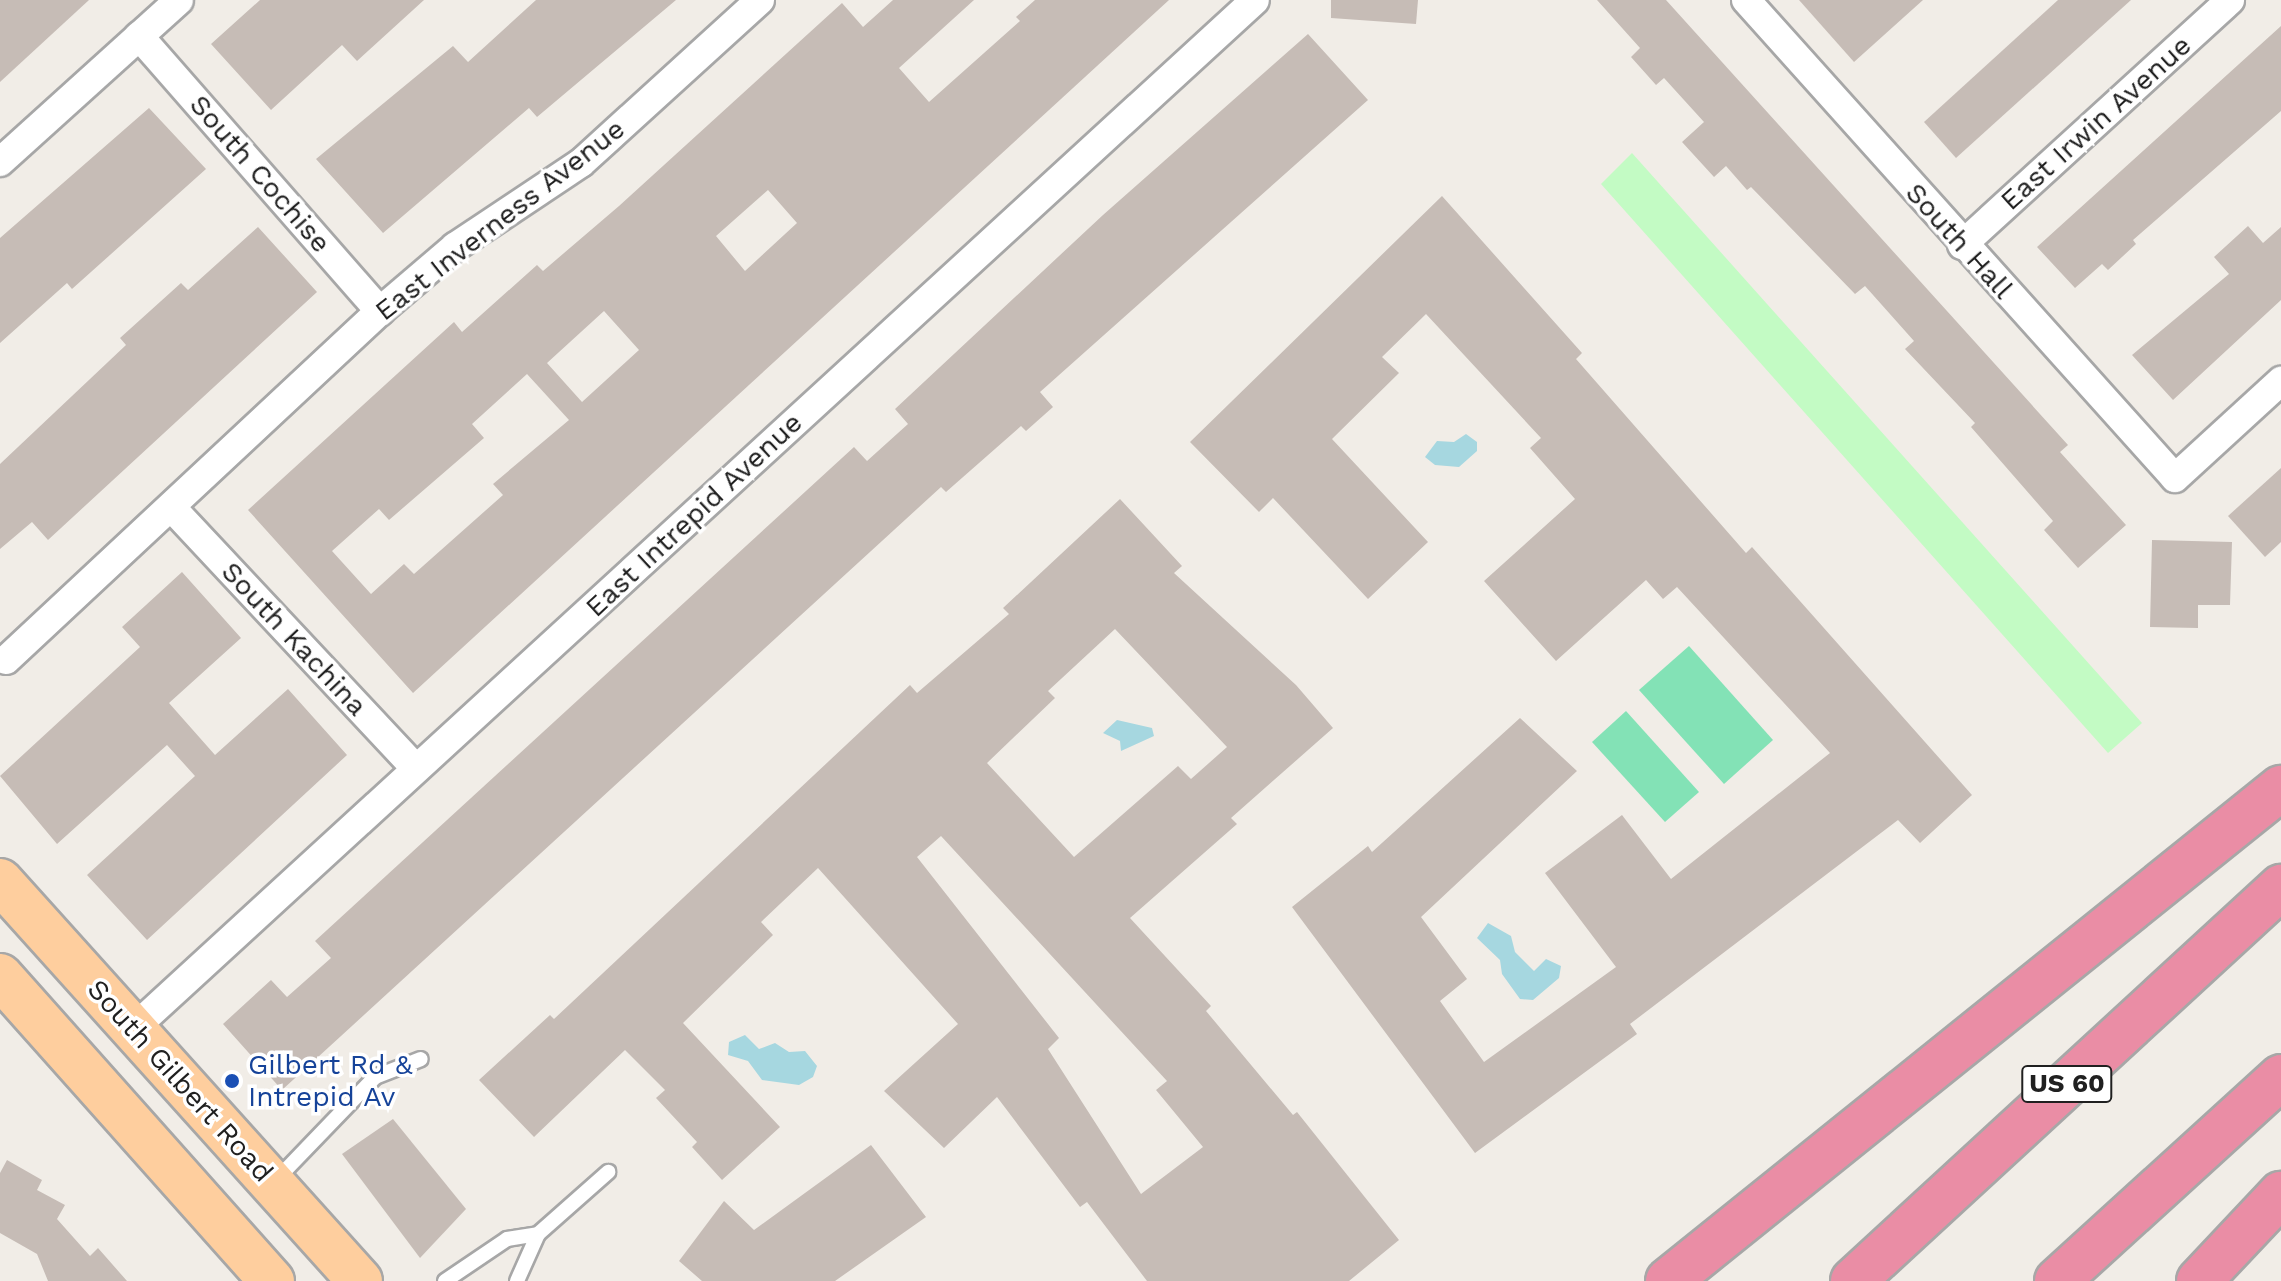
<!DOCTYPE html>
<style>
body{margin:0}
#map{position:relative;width:2281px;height:1281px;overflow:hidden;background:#f1ede7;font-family:"Work Sans",sans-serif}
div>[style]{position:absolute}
.park>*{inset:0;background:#c3fbc4}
.pitch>*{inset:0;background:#83e2b6}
.water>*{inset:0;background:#a6d7e0}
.building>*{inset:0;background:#c6bcb6}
.roads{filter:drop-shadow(2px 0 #a7a7a7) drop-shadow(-2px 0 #a7a7a7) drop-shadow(0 2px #a7a7a7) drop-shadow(0 -2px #a7a7a7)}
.lane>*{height:14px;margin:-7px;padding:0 7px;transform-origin:7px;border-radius:7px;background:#fff}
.street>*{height:28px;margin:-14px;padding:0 14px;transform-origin:14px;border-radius:14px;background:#fff}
.primary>*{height:44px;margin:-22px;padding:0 22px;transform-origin:22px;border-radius:22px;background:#fece9e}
.highway>*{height:44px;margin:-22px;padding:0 22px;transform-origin:22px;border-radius:22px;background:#ea8da5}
.dots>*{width:22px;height:22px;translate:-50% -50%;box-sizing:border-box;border:4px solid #fff;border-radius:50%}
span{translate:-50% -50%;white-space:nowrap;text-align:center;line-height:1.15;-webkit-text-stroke:7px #fff;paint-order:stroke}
.shield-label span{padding:2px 6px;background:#fff;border:2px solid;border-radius:6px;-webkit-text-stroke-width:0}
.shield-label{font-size:26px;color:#202020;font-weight:700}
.street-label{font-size:28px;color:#202020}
.transit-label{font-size:28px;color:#164399}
.left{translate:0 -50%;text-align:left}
</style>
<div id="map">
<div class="park">
<div style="clip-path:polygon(1632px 153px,2142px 723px,2108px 753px,1601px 184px)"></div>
</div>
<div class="pitch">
<div style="clip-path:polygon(1689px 646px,1773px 740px,1724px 784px,1639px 690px)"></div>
<div style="clip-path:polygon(1626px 711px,1699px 792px,1665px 822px,1592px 742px)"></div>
</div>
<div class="water">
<div style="clip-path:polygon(1466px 434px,1477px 442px,1477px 451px,1459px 467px,1435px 465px,1425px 457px,1437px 441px,1454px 442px)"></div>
<div style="clip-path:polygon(1117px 720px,1152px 728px,1154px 736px,1121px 751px,1120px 741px,1103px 733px)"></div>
<div style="clip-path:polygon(1488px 923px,1511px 936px,1515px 952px,1534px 971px,1546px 959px,1561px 966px,1559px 978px,1533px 1000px,1520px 999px,1502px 974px,1500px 960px,1477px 938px)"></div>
<div style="clip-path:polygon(745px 1035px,759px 1049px,775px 1043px,789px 1052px,805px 1051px,817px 1066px,813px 1077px,799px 1085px,762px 1080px,748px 1061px,728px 1055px,729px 1042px)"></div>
</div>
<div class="building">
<div style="clip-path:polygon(0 0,89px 0,0 82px)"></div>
<div style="clip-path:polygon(260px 0,424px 0,357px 61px,342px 45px,271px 110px,211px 44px)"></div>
<div style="clip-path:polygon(536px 0,676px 0,537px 117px,529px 108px,383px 233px,316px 159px,453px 46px,468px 62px)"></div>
<div style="clip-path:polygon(evenodd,893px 0,974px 0,899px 68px,929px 102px,1020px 21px,1016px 17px,1035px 0,1169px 0,413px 693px,248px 510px,454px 322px,462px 332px,537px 265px,543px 271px,619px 206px,842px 3px,863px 27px,893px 0,768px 190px,797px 223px,745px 271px,716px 236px,768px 190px,893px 0,604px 311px,639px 350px,582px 402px,547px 363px,604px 311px,893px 0,527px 374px,569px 420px,493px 484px,503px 495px,414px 574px,404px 564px,371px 594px,332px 551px,379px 509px,389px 520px,484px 438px,472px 424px,527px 374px)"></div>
<div style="clip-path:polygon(1331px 0,1418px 0,1416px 24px,1331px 18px)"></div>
<div style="clip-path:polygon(1597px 0,1666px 0,2068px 445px,2060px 452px,2126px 525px,2078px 568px,2044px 530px,2053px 521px,1971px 427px,1975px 423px,1905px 349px,1914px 341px,1865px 286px,1855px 294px,1751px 187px,1747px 190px,1726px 166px,1714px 177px,1682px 142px,1704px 122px,1664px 78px,1656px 85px,1631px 57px,1640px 48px)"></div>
<div style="clip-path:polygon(1799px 0,1923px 0,1854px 62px)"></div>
<div style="clip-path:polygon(2058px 0,2131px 0,1956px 158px,1924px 122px)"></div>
<div style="clip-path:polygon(2281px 26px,2281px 111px,2133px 240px,2136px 244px,2108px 270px,2102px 264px,2075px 288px,2037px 247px)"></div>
<div style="clip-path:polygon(1308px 34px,1368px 100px,1040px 392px,1053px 407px,1026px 431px,1021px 426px,946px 492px,941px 487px,282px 1090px,223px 1024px,271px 980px,287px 997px,331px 958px,315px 941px,854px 447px,867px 461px,908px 424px,895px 409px,1103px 215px)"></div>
<div style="clip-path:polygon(149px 108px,206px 169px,72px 289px,67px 283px,0 343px,0 238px)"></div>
<div style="clip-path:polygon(1442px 196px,1582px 353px,1576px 359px,1746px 553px,1752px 547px,1972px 795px,1920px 843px,1898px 820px,1630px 1024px,1637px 1034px,1475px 1153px,1292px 907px,1368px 846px,1372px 852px,1520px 718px,1577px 771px,1421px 917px,1467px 979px,1440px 1001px,1484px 1062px,1616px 967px,1545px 873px,1622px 815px,1671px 879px,1830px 753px,1677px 587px,1663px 599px,1646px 580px,1556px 661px,1484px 581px,1575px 499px,1530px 448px,1541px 438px,1426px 314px,1382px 357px,1399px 373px,1332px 439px,1428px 542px,1368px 599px,1273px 498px,1259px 512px,1190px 442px)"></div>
<div style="clip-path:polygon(2248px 226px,2263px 243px,2281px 227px,2281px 300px,2173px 400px,2132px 355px,2229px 274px,2214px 257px)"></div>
<div style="clip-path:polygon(258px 227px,317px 292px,48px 540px,32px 522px,0 549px,0 464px,126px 345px,120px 338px,181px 283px,188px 290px)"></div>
<div style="clip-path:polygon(2281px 468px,2281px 542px,2265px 557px,2228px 516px)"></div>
<div style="clip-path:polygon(evenodd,1120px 499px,1182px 566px,1174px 573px,1296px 685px,1333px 728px,1231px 818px,1237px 824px,1130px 918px,1211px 1006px,1206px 1011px,1293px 1115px,1297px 1112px,1399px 1240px,1349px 1281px,1147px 1281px,1087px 1202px,1080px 1207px,997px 1097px,944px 1148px,884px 1091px,958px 1024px,818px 868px,761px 922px,773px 935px,683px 1023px,780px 1127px,722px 1180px,692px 1147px,697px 1142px,656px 1098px,665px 1090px,625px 1050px,534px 1137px,479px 1080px,550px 1015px,554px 1019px,910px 685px,917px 693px,1009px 614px,1003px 608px,1120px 499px,1115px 629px,1227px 747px,1191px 779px,1178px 766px,1074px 857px,987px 763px,1055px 698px,1048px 691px,1115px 629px,1120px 499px,941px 836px,1167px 1081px,1156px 1090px,1203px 1147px,1141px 1194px,1048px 1049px,1059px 1038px,917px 857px,941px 836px)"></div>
<div style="clip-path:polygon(2152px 540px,2232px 542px,2230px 605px,2198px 605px,2198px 628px,2150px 627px)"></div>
<div style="clip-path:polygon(182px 572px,241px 638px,169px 703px,215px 755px,288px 689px,347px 755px,147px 940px,87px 875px,195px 776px,167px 745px,57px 844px,0 776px,140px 647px,122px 627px)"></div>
<div style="clip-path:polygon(393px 1119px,466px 1209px,420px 1258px,342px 1154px)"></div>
<div style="clip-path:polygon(871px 1145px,926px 1217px,835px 1281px,702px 1281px,679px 1261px,724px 1201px,754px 1230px)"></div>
<div style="clip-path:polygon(7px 1160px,42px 1180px,37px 1190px,65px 1205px,57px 1219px,90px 1256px,98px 1248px,127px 1281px,48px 1281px,37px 1254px,0 1233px,0 1173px)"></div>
</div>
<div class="roads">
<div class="lane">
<div style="left:277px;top:1179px;width:141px;rotate:-46.1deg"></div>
<div style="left:375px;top:1077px;width:49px;rotate:-21.4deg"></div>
<div style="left:445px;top:1281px;width:75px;rotate:-34.1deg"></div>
<div style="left:507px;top:1239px;width:31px;rotate:-9deg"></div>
<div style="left:517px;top:1281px;width:51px;rotate:-65.9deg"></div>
<div style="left:538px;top:1234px;width:94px;rotate:-41.5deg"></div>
</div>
<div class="street">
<div style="left:1746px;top:0;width:642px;rotate:48.09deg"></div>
<div style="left:2175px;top:478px;width:144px;rotate:-42.5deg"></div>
<div style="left:139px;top:36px;width:366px;rotate:48.8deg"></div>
<div style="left:0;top:162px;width:241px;rotate:-42.1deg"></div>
<div style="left:1962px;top:245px;width:363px;rotate:-42.4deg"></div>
<div style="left:172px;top:508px;width:357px;rotate:46.9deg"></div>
<div style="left:6px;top:660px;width:512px;rotate:-43.02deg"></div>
<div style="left:380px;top:311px;width:99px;rotate:-40.5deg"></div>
<div style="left:455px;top:247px;width:151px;rotate:-33.7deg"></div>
<div style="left:581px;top:163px;width:242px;rotate:-42.3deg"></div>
<div style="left:133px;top:1029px;width:1522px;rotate:-42.52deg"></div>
</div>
<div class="primary">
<div style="left:0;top:881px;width:538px;rotate:48.01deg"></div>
<div style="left:0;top:976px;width:409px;rotate:48.3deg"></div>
</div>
<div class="highway">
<div style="left:1668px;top:1281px;width:787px;rotate:-38.81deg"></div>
<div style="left:1853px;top:1281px;width:582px;rotate:-42.63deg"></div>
<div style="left:2057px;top:1281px;width:303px;rotate:-42.3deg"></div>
<div style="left:2199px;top:1281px;width:120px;rotate:-46.7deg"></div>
</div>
</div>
<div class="dots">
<div style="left:232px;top:1081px;background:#1a4fb4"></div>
</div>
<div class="shield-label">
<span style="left:2067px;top:1084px">US 60</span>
</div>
<div class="street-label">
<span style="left:2096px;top:123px;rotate:-42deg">East Irwin Avenue</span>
<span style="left:260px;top:174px;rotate:49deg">South Cochise</span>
<span style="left:500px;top:220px;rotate:-38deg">East Inverness Avenue</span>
<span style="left:1959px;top:241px;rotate:48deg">South Hall</span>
<span style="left:694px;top:515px;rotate:-43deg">East Intrepid Avenue</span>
<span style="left:294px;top:639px;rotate:47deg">South Kachina</span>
<span style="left:180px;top:1081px;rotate:48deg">South Gilbert Road</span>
</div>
<div class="transit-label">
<span class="left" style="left:248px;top:1081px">Gilbert Rd &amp;<br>Intrepid Av</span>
</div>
</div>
